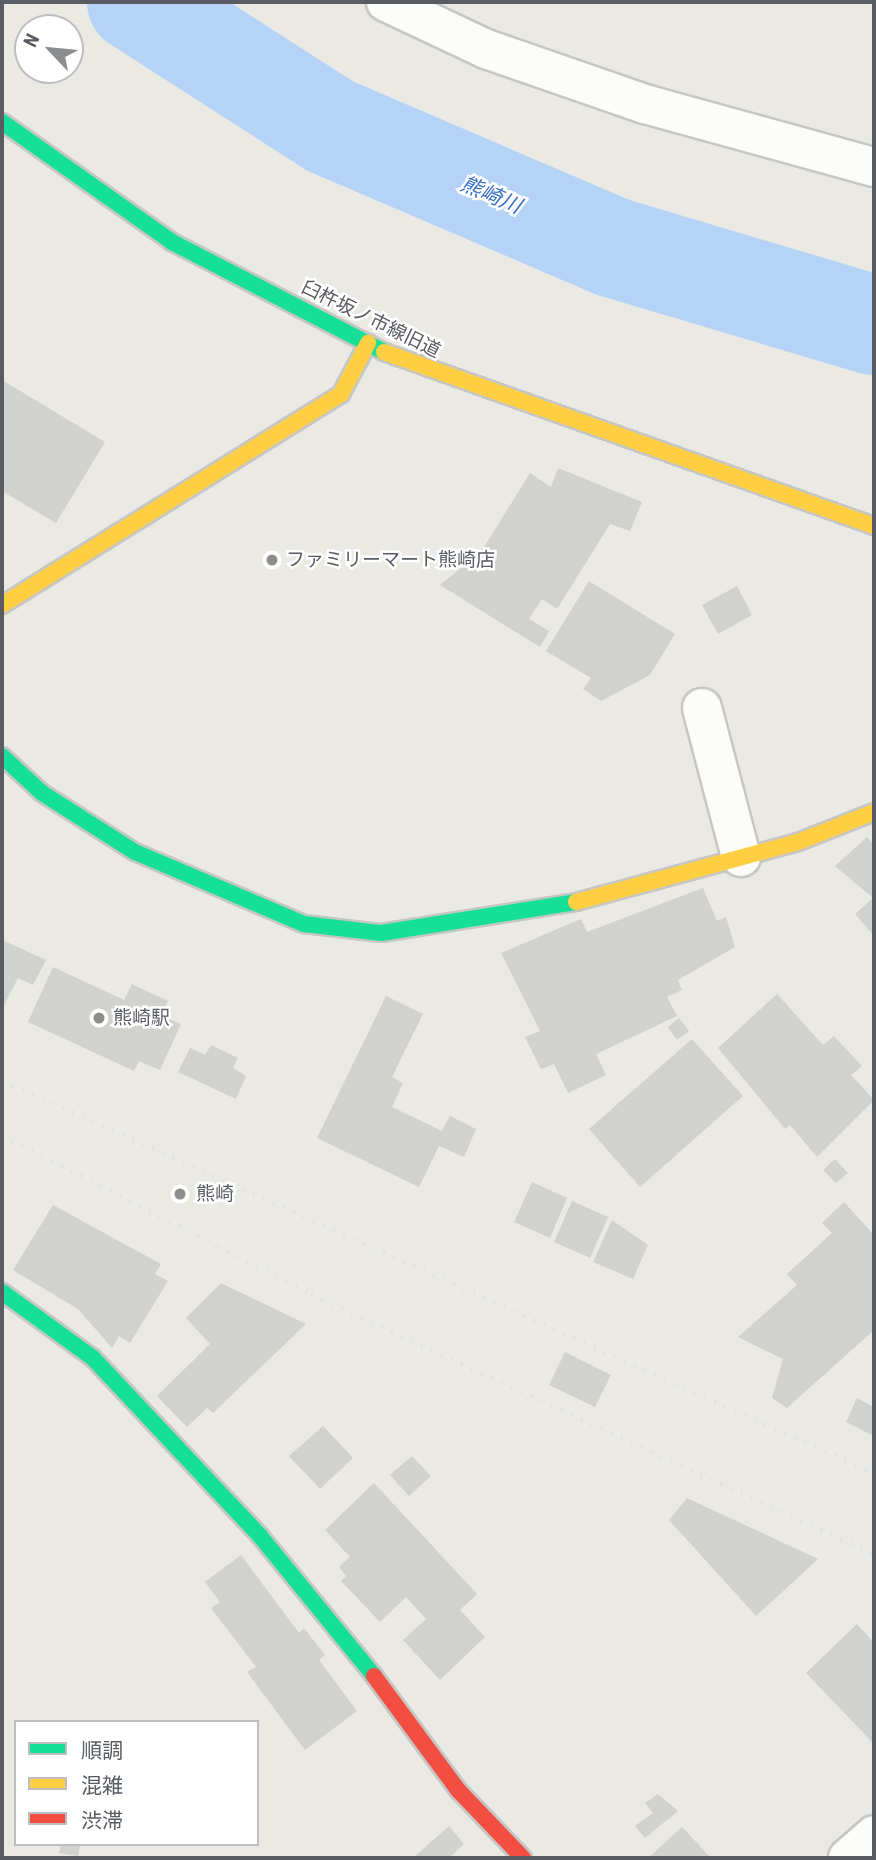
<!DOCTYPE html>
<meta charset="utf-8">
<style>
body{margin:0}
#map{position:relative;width:876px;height:1860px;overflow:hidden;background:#eae9e3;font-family:"Roboto Condensed","Noto Sans JP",sans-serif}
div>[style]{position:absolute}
.river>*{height:100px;margin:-50px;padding:0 50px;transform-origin:50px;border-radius:50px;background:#b4d3f7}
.building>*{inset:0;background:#d1d1cd}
.roads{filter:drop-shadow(2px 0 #c6c7c5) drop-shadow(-2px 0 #c6c7c5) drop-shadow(0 2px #c6c7c5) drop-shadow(0 -2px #c6c7c5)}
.street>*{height:38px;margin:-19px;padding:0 19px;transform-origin:19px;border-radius:19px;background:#fcfcfb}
.fast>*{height:16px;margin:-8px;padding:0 8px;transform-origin:8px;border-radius:8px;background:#16e098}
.slow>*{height:16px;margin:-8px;padding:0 8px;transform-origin:8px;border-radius:8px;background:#ffcf43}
.jam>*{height:16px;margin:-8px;padding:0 8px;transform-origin:8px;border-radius:8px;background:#f24e42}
.rail>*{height:5px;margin-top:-2.5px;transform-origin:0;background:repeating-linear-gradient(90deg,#e2e2e1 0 2px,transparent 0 11px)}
.dots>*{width:19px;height:19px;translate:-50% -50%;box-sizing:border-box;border:4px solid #fff;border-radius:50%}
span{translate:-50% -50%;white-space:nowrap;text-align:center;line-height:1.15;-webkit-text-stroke:5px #fff;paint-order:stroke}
.street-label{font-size:19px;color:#595c62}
.poi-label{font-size:19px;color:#595c62}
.left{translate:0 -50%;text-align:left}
.water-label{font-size:21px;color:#3a70c8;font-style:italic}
.frame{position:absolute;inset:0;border:4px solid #595c62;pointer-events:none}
.legend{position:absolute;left:14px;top:1720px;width:245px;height:126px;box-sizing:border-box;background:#fff;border:2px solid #bdbec0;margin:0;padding:9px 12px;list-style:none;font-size:21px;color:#595c62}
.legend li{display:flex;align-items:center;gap:14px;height:35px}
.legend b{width:35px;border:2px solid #bdbec0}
.north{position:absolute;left:14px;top:14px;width:70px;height:70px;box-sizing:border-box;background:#fff;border:2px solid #bdbec0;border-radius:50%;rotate:296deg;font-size:19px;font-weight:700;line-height:28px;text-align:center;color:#595c62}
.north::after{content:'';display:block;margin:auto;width:24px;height:32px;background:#8c8d8f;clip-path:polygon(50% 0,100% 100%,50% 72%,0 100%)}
</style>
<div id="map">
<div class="river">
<div style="left:137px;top:2px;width:229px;rotate:32.7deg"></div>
<div style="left:330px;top:126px;width:307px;rotate:23.2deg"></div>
<div style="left:612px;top:247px;width:273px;rotate:16.6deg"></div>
</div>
<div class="building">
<div style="clip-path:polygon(2px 380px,105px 442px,56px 523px,2px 491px)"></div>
<div style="clip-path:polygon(558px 468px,642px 502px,630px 531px,610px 524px,557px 609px,542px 599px,529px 619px,549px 631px,540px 647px,440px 585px,481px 552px,530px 473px,551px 487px)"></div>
<div style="clip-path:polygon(589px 581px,675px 634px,650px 675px,601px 701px,583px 689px,591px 678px,546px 651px)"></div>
<div style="clip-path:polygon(737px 586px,752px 615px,718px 634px,702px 605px)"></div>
<div style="clip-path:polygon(867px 837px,874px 845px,874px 936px,855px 914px,873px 898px,835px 866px)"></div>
<div style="clip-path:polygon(703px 888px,717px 921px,726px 917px,735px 947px,678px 980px,682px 990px,667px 997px,677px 1016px,596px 1054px,606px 1075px,568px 1093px,554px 1064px,541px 1069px,525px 1037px,540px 1031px,501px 953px,581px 919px,587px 932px)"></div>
<div style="clip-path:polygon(2px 940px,46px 960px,33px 985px,18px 978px,4px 1005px)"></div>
<div style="clip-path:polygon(53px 967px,124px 1000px,132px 984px,168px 1001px,161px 1015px,181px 1024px,160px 1070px,139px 1061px,134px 1071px,28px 1022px)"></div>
<div style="clip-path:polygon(777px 994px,823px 1045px,834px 1036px,862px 1066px,851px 1075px,874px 1100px,817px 1157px,790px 1125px,785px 1129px,718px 1048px)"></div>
<div style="clip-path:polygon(386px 996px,423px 1014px,392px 1077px,403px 1083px,392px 1107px,442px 1131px,450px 1116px,476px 1129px,464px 1157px,439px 1146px,419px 1187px,317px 1138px)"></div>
<div style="clip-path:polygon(679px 1018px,689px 1031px,677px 1040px,668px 1027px)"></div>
<div style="clip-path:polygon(692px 1039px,743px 1096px,640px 1187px,589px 1129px)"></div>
<div style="clip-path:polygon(211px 1045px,238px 1058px,233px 1068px,246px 1076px,236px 1099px,178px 1072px,190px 1048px,205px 1055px)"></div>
<div style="clip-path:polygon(835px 1159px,848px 1173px,836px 1183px,823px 1170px)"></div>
<div style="clip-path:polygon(532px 1182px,567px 1198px,550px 1238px,514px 1222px)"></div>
<div style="clip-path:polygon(572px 1201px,608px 1217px,590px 1258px,554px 1242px)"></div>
<div style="clip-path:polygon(844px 1202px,874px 1235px,874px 1330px,787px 1408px,772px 1398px,783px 1359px,738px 1337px,797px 1285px,787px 1274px,832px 1233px,822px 1223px)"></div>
<div style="clip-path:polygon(53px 1205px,161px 1264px,155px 1274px,168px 1281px,130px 1343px,119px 1336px,112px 1348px,78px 1309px,13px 1270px)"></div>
<div style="clip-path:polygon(612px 1220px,648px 1245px,633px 1279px,593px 1262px)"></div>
<div style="clip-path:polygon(221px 1283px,306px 1324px,213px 1413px,207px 1408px,187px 1427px,157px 1396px,210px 1344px,186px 1318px)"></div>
<div style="clip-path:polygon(565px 1352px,611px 1375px,595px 1407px,549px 1385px)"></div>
<div style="clip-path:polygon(857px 1398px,874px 1407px,874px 1436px,846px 1422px)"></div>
<div style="clip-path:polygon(323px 1426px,353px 1458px,320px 1489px,289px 1456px)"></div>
<div style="clip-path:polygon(412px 1456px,431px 1476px,409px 1496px,390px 1475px)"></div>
<div style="clip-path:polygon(374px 1483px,477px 1594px,460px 1610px,485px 1637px,440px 1680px,403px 1640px,426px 1619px,406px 1597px,380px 1622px,341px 1581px,346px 1576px,339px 1567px,350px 1557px,325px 1530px)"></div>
<div style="clip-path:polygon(687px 1498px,818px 1559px,756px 1616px,669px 1520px)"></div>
<div style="clip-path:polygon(241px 1555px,299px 1633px,304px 1628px,325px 1655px,319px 1660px,357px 1711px,305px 1750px,247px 1672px,256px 1667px,211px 1608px,220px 1602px,205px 1582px)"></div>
<div style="clip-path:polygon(857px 1624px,874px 1643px,874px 1744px,806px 1673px)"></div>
<div style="clip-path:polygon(658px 1794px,678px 1811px,645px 1838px,635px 1826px,653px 1813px,645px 1803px)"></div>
<div style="clip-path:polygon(449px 1826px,464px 1844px,449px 1858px,413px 1858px)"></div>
<div style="clip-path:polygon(682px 1827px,711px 1858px,648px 1858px)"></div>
<div style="clip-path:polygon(61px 1844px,80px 1844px,78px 1856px,59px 1853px)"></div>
</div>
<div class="roads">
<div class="street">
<div style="left:386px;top:2px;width:110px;rotate:25.2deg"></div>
<div style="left:486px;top:49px;width:168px;rotate:19.1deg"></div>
<div style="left:645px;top:104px;width:238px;rotate:15.4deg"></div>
<div style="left:702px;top:708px;width:154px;rotate:75.3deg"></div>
<div style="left:848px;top:1858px;width:35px;rotate:-41deg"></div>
</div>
<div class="fast">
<div style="left:2px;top:122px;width:208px;rotate:35.2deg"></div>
<div style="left:172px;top:242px;width:239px;rotate:27.4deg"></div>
<div style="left:2px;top:756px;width:54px;rotate:42.8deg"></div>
<div style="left:42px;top:793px;width:110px;rotate:32.4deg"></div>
<div style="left:135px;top:852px;width:184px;rotate:23.1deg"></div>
<div style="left:304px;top:924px;width:78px;rotate:6.7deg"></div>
<div style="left:381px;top:933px;width:197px;rotate:-9deg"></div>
<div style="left:2px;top:1292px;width:112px;rotate:36deg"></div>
<div style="left:93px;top:1358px;width:244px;rotate:46.8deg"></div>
<div style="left:260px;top:1536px;width:181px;rotate:50.8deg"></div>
</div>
<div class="slow">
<div style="left:384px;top:352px;width:520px;rotate:19.55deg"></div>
<div style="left:2px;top:605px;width:399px;rotate:-31.9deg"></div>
<div style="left:341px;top:394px;width:58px;rotate:-62.1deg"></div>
<div style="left:576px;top:902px;width:230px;rotate:-15.1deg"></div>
<div style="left:798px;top:842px;width:82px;rotate:-21.5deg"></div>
</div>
<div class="jam">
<div style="left:374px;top:1676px;width:142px;rotate:53.6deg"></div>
<div style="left:458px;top:1790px;width:94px;rotate:46.3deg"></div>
</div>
</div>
<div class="rail">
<div style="left:2px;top:1080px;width:956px;rotate:24.26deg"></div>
<div style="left:2px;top:1135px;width:348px;rotate:27.2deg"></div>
<div style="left:311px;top:1294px;width:620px;rotate:24.79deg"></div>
</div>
<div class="dots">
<div style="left:272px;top:560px;background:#8c8d8f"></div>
<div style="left:99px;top:1018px;background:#8c8d8f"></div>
<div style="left:180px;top:1194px;background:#8c8d8f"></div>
</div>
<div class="street-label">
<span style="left:371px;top:319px;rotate:26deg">臼杵坂ノ市線旧道</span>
</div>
<div class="poi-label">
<span class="left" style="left:286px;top:560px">ファミリーマート熊崎店</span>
<span class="left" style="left:113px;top:1018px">熊崎駅</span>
<span class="left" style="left:196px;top:1194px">熊崎</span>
</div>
<div class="water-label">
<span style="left:491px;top:195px;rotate:23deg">熊崎川</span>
</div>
<div class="frame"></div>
<ul class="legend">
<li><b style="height:9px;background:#16e098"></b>順調</li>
<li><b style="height:9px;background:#ffcf43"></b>混雑</li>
<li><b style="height:9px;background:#f24e42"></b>渋滞</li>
</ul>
<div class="north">N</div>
</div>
